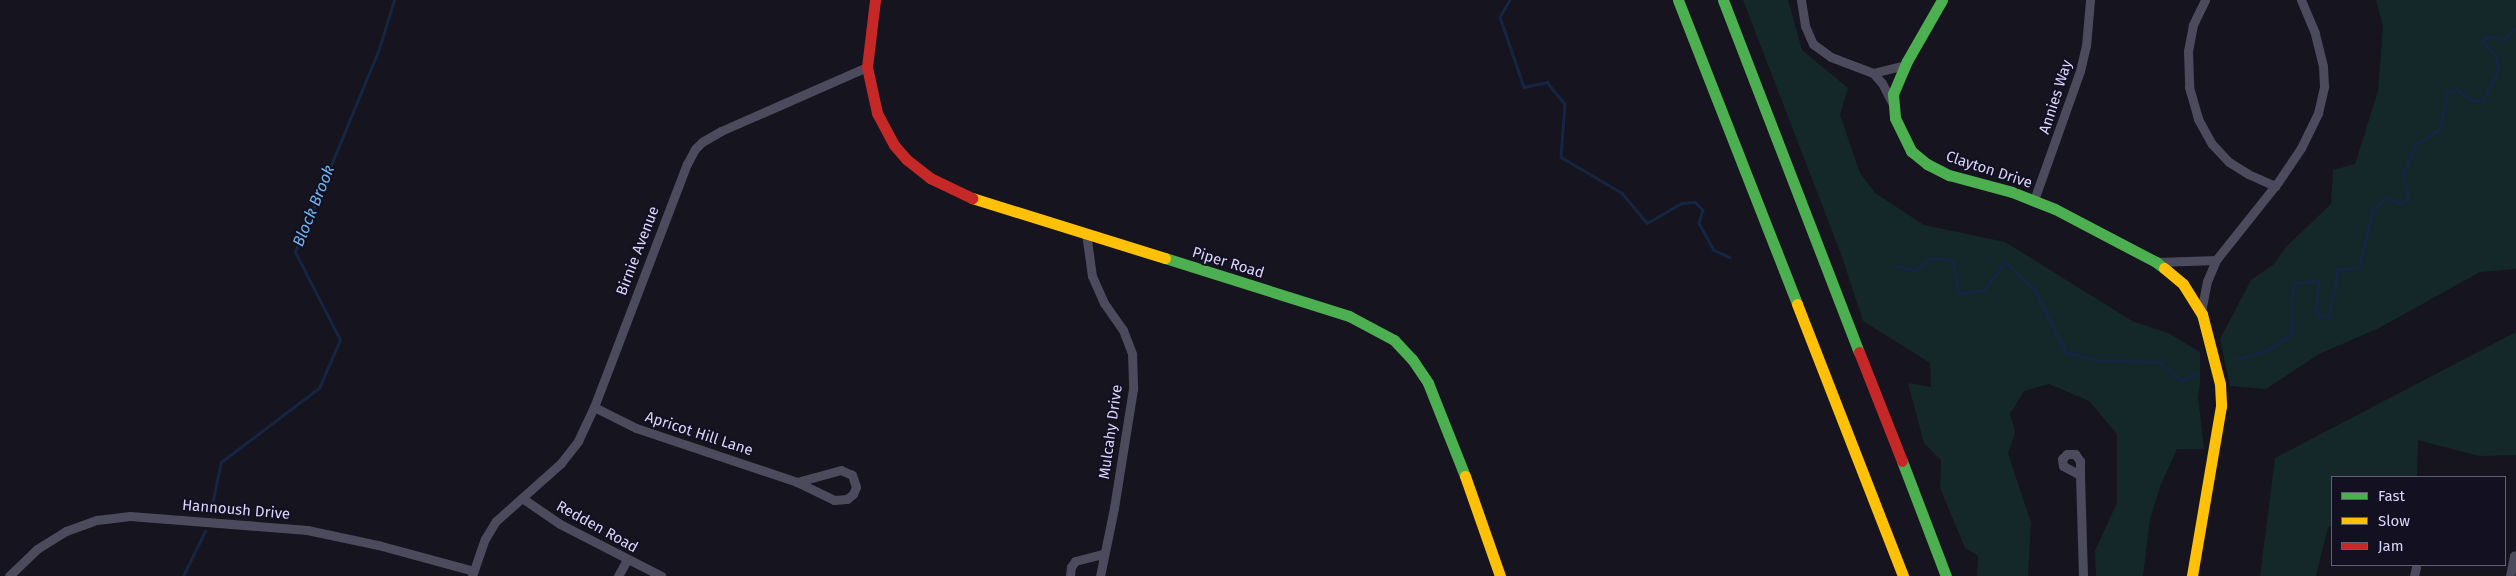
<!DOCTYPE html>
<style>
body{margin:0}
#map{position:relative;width:2516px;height:576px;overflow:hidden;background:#16141e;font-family:"Fira Sans",sans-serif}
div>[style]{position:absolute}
.green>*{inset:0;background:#142829}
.stream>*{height:2.5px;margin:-1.25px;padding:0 1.25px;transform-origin:1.25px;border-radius:1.25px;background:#152643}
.street>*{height:9px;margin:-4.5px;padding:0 4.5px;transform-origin:4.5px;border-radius:4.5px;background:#4c4a5d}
.fast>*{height:11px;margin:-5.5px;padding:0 5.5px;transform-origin:5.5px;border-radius:5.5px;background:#4caf50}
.slow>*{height:11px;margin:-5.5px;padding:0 5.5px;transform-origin:5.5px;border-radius:5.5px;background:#ffc107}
.jam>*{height:11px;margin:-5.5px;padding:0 5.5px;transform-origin:5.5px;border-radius:5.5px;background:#c62828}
span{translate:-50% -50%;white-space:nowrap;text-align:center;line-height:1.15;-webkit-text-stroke:4px #131022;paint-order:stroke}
.street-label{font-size:15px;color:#dad6fb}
.water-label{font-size:16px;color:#6fb4ef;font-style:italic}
.legend{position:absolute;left:2331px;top:476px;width:175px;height:90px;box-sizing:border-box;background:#131022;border:1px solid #635f79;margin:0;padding:6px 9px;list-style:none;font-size:15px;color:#dad6fb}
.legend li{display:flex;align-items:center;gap:10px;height:25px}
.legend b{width:25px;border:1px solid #635f79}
</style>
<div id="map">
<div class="green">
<div style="clip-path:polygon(1743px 0,1788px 0,1802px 50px,1848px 88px,1840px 115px,1860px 173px,1875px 193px,1924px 225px,2005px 242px,2132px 321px,2168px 333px,2200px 352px,2200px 383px,2198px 397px,2204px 449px,2177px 449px,2161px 484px,2150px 519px,2143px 576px,2096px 576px,2095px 551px,2117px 503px,2117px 434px,2089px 401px,2049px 384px,2024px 391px,2010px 414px,2015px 432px,2008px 453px,2031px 523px,2028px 576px,1977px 576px,1978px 556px,1965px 548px,1940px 488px,1941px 460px,1924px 443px,1908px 383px,1931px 387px,1930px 363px,1863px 321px,1841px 254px)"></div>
<div style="clip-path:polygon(2376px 0,2516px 0,2516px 269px,2480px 272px,2379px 328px,2319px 354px,2266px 389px,2230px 386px,2220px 339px,2251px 280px,2274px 264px,2286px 247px,2331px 204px,2333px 170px,2355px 164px,2378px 91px,2383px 26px)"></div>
<div style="clip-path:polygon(2516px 332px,2516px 455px,2479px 456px,2418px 440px,2417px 477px,2332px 477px,2332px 526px,2328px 527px,2316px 576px,2260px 576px,2275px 458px)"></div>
</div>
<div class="stream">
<div style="left:1510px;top:0;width:20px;rotate:120deg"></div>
<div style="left:1500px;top:17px;width:74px;rotate:71.1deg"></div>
<div style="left:1524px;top:87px;width:24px;rotate:-12deg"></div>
<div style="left:1547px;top:82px;width:28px;rotate:51deg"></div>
<div style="left:1565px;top:104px;width:53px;rotate:94.3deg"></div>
<div style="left:1561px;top:157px;width:71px;rotate:30.5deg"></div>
<div style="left:1622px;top:193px;width:39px;rotate:50deg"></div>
<div style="left:1647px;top:223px;width:39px;rotate:-30deg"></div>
<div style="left:1681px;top:203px;width:14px;rotate:-4deg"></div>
<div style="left:1695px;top:202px;width:11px;rotate:45deg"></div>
<div style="left:1703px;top:210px;width:14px;rotate:107deg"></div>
<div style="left:1699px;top:223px;width:31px;rotate:61deg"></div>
<div style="left:1714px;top:250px;width:17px;rotate:24deg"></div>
<div style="left:1896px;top:266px;width:19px;rotate:12deg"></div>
<div style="left:1915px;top:270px;width:20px;rotate:-37deg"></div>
<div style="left:1931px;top:258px;width:22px;rotate:5deg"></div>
<div style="left:1953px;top:260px;width:35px;rotate:80deg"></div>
<div style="left:1959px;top:294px;width:25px;rotate:-9deg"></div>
<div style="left:1984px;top:290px;width:35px;rotate:-53deg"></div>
<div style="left:2005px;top:262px;width:41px;rotate:43deg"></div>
<div style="left:2035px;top:290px;width:69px;rotate:63.4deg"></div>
<div style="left:2066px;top:352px;width:31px;rotate:15deg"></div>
<div style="left:2096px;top:360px;width:64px;rotate:1.8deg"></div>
<div style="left:2160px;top:362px;width:28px;rotate:41deg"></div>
<div style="left:2181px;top:380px;width:18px;rotate:-19deg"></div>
<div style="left:2236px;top:359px;width:31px;rotate:-15deg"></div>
<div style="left:2266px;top:351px;width:30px;rotate:-33deg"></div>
<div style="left:2291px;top:335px;width:51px;rotate:-87.8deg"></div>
<div style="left:2293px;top:284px;width:26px;rotate:-9deg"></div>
<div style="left:2319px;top:280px;width:34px;rotate:95deg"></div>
<div style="left:2316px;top:314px;width:13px;rotate:13deg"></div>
<div style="left:2329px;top:317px;width:49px;rotate:-79.4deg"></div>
<div style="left:2338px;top:269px;width:21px;rotate:-5deg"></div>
<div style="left:2359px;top:267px;width:60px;rotate:-76.4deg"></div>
<div style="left:2373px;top:209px;width:17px;rotate:-40deg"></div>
<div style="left:2386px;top:198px;width:15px;rotate:20deg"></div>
<div style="left:2400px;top:203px;width:9px;rotate:-27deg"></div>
<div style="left:2408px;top:199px;width:26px;rotate:-101deg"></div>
<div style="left:2403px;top:173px;width:32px;rotate:-66deg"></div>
<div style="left:2416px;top:144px;width:28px;rotate:-32deg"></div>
<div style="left:2440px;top:129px;width:37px;rotate:-79deg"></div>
<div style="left:2447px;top:93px;width:10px;rotate:-24deg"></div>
<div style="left:2456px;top:89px;width:20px;rotate:33deg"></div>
<div style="left:2473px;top:100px;width:9px;rotate:6deg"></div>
<div style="left:2482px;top:101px;width:34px;rotate:-62deg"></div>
<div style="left:2498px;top:71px;width:15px;rotate:-98deg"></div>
<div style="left:2496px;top:56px;width:21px;rotate:-133deg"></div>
<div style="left:2482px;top:41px;width:9px;rotate:-36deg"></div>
<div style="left:2489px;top:36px;width:16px;rotate:15deg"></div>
<div style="left:2504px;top:40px;width:17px;rotate:-45deg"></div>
<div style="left:211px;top:509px;width:48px;rotate:-78deg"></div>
<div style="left:221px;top:462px;width:123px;rotate:-37.1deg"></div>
<div style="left:319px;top:388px;width:52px;rotate:-66.4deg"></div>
<div style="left:340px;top:340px;width:99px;rotate:-117.1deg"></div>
<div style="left:295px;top:252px;width:220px;rotate:-67.5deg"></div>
<div style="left:379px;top:49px;width:51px;rotate:-73deg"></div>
<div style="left:183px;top:576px;width:50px;rotate:-63.9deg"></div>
</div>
<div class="street">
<div style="left:1801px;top:0;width:26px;rotate:81deg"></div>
<div style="left:1805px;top:26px;width:20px;rotate:66deg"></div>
<div style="left:1813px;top:44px;width:22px;rotate:36deg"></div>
<div style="left:1831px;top:57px;width:45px;rotate:20.9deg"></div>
<div style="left:1873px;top:73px;width:13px;rotate:48deg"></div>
<div style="left:1882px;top:83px;width:20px;rotate:63deg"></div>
<div style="left:2205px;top:0;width:28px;rotate:116deg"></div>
<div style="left:2193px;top:25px;width:26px;rotate:101deg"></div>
<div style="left:2188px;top:51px;width:36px;rotate:88deg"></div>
<div style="left:2189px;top:87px;width:33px;rotate:74deg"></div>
<div style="left:2198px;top:119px;width:29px;rotate:61deg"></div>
<div style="left:2212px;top:144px;width:25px;rotate:47deg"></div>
<div style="left:2229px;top:162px;width:22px;rotate:32deg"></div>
<div style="left:2248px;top:174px;width:30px;rotate:24deg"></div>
<div style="left:1873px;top:73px;width:33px;rotate:-14deg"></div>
<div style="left:2034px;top:200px;width:137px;rotate:-70.4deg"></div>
<div style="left:2080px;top:71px;width:26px;rotate:-77deg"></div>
<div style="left:2086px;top:46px;width:46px;rotate:-85deg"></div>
<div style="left:1086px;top:233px;width:43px;rotate:82.1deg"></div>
<div style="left:1092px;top:276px;width:30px;rotate:66deg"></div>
<div style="left:1104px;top:303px;width:33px;rotate:55deg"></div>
<div style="left:1123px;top:330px;width:26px;rotate:69deg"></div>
<div style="left:1132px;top:354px;width:35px;rotate:88deg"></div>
<div style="left:1133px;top:389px;width:121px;rotate:99.1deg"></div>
<div style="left:1114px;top:508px;width:69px;rotate:101.6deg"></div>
<div style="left:2216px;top:260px;width:100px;rotate:-51.5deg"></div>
<div style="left:2278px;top:182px;width:41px;rotate:-55.9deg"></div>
<div style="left:2301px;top:148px;width:39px;rotate:-64deg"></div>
<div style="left:2318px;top:113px;width:28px;rotate:-77deg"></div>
<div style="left:2324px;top:86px;width:20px;rotate:-93deg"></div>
<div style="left:2323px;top:66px;width:34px;rotate:-104deg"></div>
<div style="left:2315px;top:33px;width:36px;rotate:-113deg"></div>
<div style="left:2157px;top:262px;width:59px;rotate:-1.9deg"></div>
<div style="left:2216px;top:260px;width:23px;rotate:113deg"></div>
<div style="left:2207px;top:281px;width:31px;rotate:101deg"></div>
<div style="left:594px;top:407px;width:47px;rotate:26.6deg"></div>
<div style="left:636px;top:428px;width:170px;rotate:18.5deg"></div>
<div style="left:797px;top:482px;width:41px;rotate:25.9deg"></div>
<div style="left:834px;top:500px;width:13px;rotate:-4deg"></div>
<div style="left:847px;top:499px;width:8px;rotate:-40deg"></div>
<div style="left:853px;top:494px;width:8px;rotate:-67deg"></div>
<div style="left:856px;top:487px;width:13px;rotate:-108deg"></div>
<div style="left:852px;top:475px;width:12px;rotate:-156deg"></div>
<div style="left:841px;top:470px;width:46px;rotate:164.7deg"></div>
<div style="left:2080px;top:475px;width:19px;rotate:-152deg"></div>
<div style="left:2063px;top:466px;width:7px;rotate:-98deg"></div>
<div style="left:2062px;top:459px;width:7px;rotate:-45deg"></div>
<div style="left:2067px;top:454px;width:8px"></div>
<div style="left:2075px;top:454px;width:9px;rotate:54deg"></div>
<div style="left:2080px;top:461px;width:14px;rotate:90deg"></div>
<div style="left:2080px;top:475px;width:101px;rotate:88.3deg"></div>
<div style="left:522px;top:498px;width:46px;rotate:34.4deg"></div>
<div style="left:560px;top:524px;width:114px;rotate:27.2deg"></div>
<div style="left:9px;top:576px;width:39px;rotate:-44deg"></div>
<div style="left:37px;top:549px;width:34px;rotate:-32deg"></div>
<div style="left:66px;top:531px;width:33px;rotate:-20deg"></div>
<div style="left:97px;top:520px;width:33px;rotate:-7deg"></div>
<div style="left:130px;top:516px;width:178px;rotate:4.5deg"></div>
<div style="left:307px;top:530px;width:73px;rotate:11.9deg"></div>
<div style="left:378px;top:545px;width:99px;rotate:15.2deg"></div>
<div style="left:472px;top:576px;width:39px;rotate:-71deg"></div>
<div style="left:485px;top:539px;width:21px;rotate:-59deg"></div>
<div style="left:496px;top:521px;width:87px;rotate:-41.7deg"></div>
<div style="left:561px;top:463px;width:28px;rotate:-52deg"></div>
<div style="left:578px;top:441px;width:38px;rotate:-65deg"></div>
<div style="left:594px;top:407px;width:260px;rotate:-69.1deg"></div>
<div style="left:687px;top:164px;width:17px;rotate:-62deg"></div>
<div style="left:695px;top:149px;width:10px;rotate:-45deg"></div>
<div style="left:702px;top:142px;width:22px;rotate:-30deg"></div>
<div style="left:721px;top:131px;width:159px;rotate:-23.7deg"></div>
<div style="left:618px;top:576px;width:18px;rotate:-61deg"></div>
<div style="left:1070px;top:576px;width:9px;rotate:-84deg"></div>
<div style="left:1071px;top:567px;width:7px;rotate:-56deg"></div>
<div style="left:1075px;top:561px;width:29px;rotate:-14deg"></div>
<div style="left:2414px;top:576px;width:9px;rotate:-77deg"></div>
<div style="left:2510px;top:576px;width:21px;rotate:-79deg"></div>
</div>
<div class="fast">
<div style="left:1678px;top:0;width:326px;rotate:68.6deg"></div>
<div style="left:1723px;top:0;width:377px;rotate:68.9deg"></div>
<div style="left:1942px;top:0;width:70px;rotate:119.8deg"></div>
<div style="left:1907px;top:61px;width:36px;rotate:113deg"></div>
<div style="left:1893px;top:94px;width:24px;rotate:85deg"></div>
<div style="left:1895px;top:118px;width:37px;rotate:64deg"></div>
<div style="left:1911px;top:151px;width:21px;rotate:39deg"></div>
<div style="left:1927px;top:164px;width:25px;rotate:27deg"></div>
<div style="left:1949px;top:175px;width:65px;rotate:15.1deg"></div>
<div style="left:2012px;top:192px;width:46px;rotate:21.6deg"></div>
<div style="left:2055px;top:209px;width:114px;rotate:27.7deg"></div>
<div style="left:2156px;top:262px;width:10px;rotate:37deg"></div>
<div style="left:1165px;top:258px;width:193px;rotate:17.5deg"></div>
<div style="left:1349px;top:316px;width:51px;rotate:28.1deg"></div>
<div style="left:1394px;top:340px;width:26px;rotate:47deg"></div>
<div style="left:1412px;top:359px;width:29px;rotate:56deg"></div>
<div style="left:1428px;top:383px;width:100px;rotate:68.3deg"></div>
<div style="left:1902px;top:461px;width:123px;rotate:69.1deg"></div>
</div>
<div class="slow">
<div style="left:972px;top:198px;width:202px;rotate:17.3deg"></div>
<div style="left:2164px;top:268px;width:25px;rotate:40deg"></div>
<div style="left:2183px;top:284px;width:36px;rotate:58deg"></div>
<div style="left:2202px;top:314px;width:72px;rotate:75.6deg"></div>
<div style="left:2220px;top:384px;width:22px;rotate:87deg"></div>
<div style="left:2221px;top:406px;width:172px;rotate:99.7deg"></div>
<div style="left:1797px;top:304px;width:292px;rotate:68.7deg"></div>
<div style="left:1465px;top:476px;width:106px;rotate:70.7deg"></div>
</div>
<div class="jam">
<div style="left:875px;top:0;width:67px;rotate:96.8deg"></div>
<div style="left:867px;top:67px;width:47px;rotate:77.7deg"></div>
<div style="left:877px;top:113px;width:36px;rotate:62deg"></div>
<div style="left:894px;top:145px;width:18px;rotate:49deg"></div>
<div style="left:906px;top:159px;width:31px;rotate:38deg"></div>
<div style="left:930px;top:178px;width:47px;rotate:25.5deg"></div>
<div style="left:1859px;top:352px;width:117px;rotate:68.5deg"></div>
</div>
<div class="street-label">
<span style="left:2056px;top:97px;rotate:-72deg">Annies Way</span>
<span style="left:1989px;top:170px;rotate:18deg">Clayton Drive</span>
<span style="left:638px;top:251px;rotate:-69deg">Birnie Avenue</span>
<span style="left:1228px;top:263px;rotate:17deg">Piper Road</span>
<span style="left:1111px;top:432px;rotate:-82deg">Mulcahy Drive</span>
<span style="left:699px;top:434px;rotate:18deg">Apricot Hill Lane</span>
<span style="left:236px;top:510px;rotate:5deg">Hannoush Drive</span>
<span style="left:597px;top:527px;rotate:29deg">Redden Road</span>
</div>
<div class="water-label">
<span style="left:314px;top:206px;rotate:-68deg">Block Brook</span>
</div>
<ul class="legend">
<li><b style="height:6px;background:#4caf50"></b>Fast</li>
<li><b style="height:6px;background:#ffc107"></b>Slow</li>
<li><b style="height:6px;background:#c62828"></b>Jam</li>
</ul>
</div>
